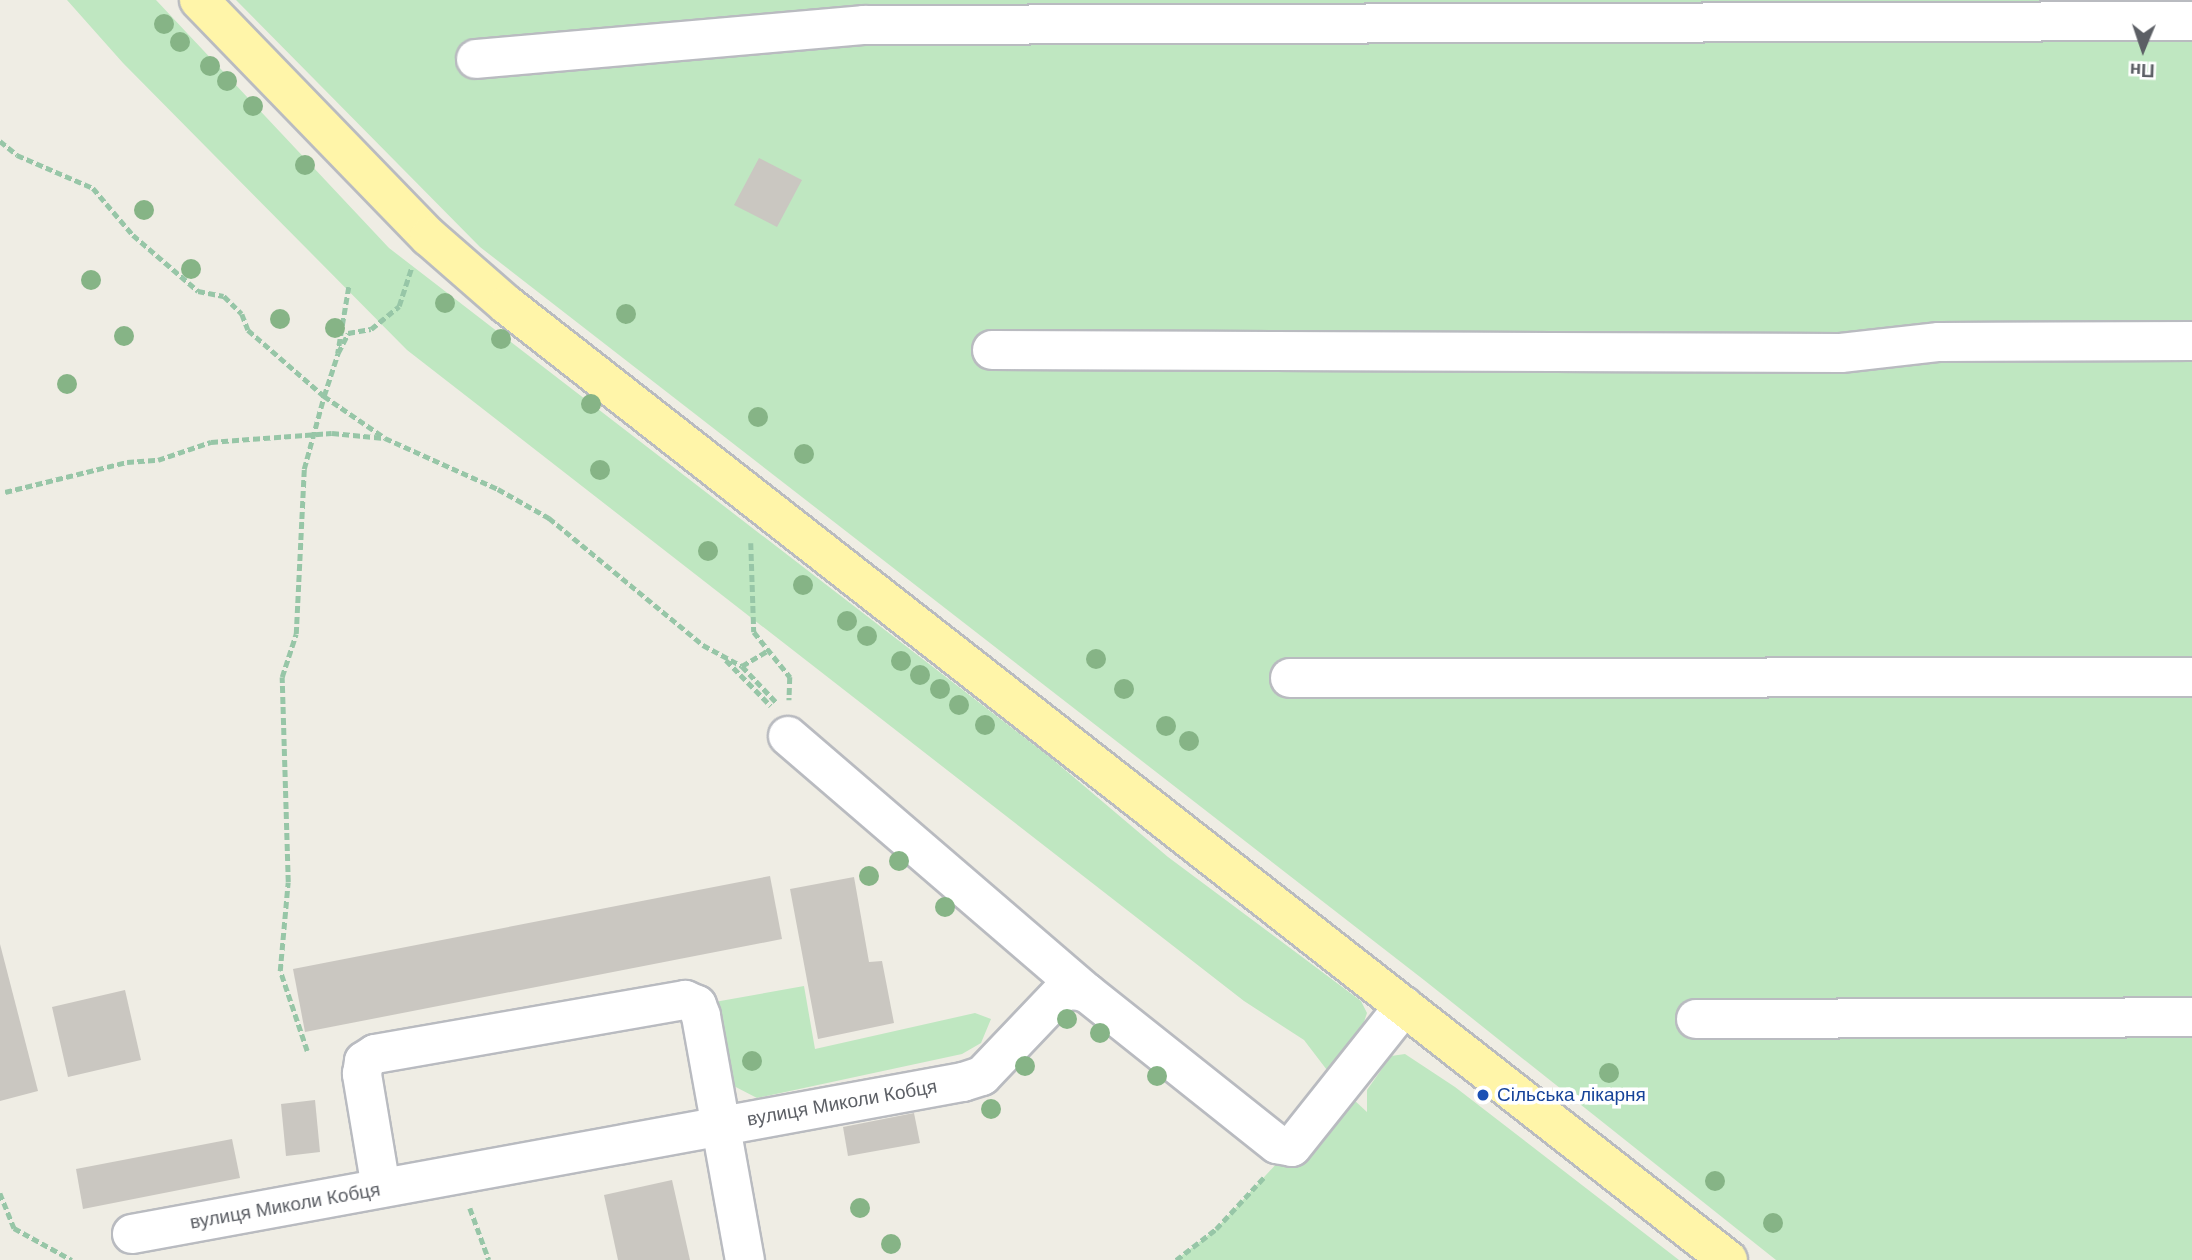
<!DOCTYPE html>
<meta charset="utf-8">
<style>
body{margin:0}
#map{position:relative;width:2192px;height:1260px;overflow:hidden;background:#efede4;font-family:Arial,sans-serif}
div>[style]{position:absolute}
.green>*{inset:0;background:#bfe7c1}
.building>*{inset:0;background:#cac7c1}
.path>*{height:4.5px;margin-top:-2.25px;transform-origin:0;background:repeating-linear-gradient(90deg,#97c6a7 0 7px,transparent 0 10.5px)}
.roads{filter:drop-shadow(2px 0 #b9bbc0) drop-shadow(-2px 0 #b9bbc0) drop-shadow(0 2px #b9bbc0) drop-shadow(0 -2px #b9bbc0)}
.minor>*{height:38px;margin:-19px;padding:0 19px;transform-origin:19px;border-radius:19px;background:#fff}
.major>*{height:38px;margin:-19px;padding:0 19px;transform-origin:19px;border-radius:19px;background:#fff5a9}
.trees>*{width:20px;height:20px;margin:-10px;border-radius:50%;background:#86b486}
.dots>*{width:19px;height:19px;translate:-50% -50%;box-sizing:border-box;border:4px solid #fff;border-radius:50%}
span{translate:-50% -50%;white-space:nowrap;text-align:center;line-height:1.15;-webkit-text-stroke:7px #fff;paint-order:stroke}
.transit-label{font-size:19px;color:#164399}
.left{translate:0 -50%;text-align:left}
.street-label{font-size:19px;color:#5c5f65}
.north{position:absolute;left:2108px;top:14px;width:70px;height:70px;-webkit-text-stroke:5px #fff;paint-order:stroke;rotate:182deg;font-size:19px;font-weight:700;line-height:28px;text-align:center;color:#5c5f65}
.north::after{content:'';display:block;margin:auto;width:24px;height:32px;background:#5c5f65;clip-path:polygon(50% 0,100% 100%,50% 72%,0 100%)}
</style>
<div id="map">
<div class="green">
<div style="clip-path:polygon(67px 0,156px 0,389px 248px,1051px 758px,1168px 857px,1361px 1001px,1367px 1013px,1362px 1028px,1330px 1074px,1304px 1040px,1244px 1001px,407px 350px,123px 63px)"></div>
<div style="clip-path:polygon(236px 0,2192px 0,2192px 1260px,1776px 1260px,1424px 980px,480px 247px)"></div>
<div style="clip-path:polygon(804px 986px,815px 1049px,975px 1013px,991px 1019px,981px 1043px,962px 1054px,757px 1098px,728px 1083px,709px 1003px)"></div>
<div style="clip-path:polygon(1405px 1054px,1455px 1087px,1679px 1260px,1176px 1260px,1216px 1229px,1292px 1147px,1340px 1087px,1367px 1112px,1367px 1090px,1391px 1056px)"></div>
</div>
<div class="building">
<div style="clip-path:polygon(759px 158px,802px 180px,777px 227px,734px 205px)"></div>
<div style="clip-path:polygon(770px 876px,782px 939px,305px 1032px,293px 969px)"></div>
<div style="clip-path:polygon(854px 877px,869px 962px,882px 961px,894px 1023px,818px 1039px,790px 889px)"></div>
<div style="clip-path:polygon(0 944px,38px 1091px,0 1101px)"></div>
<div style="clip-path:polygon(125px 990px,141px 1060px,68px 1077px,52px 1007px)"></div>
<div style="clip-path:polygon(315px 1100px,320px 1152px,286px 1156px,281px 1104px)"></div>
<div style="clip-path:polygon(914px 1113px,920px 1143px,848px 1156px,843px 1127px)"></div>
<div style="clip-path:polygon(232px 1139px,240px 1178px,83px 1209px,76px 1169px)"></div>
<div style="clip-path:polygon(672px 1180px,690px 1260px,618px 1260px,604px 1195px)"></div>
</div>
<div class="path">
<div style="left:0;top:141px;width:22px;rotate:39deg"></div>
<div style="left:17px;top:155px;width:83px;rotate:23.5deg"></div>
<div style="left:93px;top:188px;width:62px;rotate:49.6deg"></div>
<div style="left:133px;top:235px;width:86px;rotate:40.7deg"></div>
<div style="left:198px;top:291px;width:26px;rotate:11deg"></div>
<div style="left:224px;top:296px;width:25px;rotate:45deg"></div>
<div style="left:242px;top:314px;width:17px;rotate:69deg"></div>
<div style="left:248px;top:330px;width:101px;rotate:41deg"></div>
<div style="left:324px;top:396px;width:45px;rotate:-72deg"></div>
<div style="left:349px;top:287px;width:67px;rotate:99.5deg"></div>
<div style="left:338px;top:353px;width:22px;rotate:-63deg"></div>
<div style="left:348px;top:333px;width:23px;rotate:-10deg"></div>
<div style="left:371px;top:329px;width:36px;rotate:-39deg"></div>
<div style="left:399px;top:306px;width:40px;rotate:-72deg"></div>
<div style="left:5px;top:492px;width:126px;rotate:-13.8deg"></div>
<div style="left:127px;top:462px;width:31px;rotate:-4deg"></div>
<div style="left:158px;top:460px;width:56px;rotate:-18.8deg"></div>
<div style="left:211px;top:442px;width:121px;rotate:-4.3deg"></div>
<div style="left:332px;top:433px;width:52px;rotate:5.5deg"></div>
<div style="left:751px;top:543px;width:89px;rotate:88.1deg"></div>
<div style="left:754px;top:632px;width:58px;rotate:51.3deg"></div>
<div style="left:790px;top:677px;width:23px;rotate:92deg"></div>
<div style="left:726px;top:660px;width:64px;rotate:45.6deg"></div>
<div style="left:742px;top:666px;width:31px;rotate:-31deg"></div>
<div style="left:307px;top:1051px;width:84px;rotate:-108.6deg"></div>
<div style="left:280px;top:971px;width:89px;rotate:-84.9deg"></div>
<div style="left:288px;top:882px;width:205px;rotate:-91.7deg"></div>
<div style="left:282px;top:677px;width:45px;rotate:-72deg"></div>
<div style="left:296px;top:634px;width:165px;rotate:-87.2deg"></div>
<div style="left:304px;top:469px;width:76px;rotate:-74.7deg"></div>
<div style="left:324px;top:396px;width:74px;rotate:34.5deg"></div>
<div style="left:385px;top:438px;width:124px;rotate:24.3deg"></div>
<div style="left:498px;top:489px;width:59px;rotate:29.6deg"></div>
<div style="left:549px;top:518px;width:200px;rotate:39.5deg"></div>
<div style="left:703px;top:645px;width:44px;rotate:28.3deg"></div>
<div style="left:742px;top:666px;width:50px;rotate:46.6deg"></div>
<div style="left:0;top:1193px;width:38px;rotate:68deg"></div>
<div style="left:14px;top:1228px;width:66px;rotate:28.9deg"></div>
<div style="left:470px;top:1208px;width:55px;rotate:69.9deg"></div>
<div style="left:1176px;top:1260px;width:51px;rotate:-37.8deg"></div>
<div style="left:1216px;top:1229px;width:72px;rotate:-47.2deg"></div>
</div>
<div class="roads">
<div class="minor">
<div style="left:476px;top:59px;width:389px;rotate:-5deg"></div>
<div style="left:864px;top:25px;width:1328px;rotate:-0.17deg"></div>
<div style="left:992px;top:350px;width:849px;rotate:0.2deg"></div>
<div style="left:1841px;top:353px;width:99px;rotate:-6.4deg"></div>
<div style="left:1939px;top:342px;width:253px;rotate:-0.2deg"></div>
<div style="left:1290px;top:678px;width:902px;rotate:-0.06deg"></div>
<div style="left:788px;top:736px;width:394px;rotate:40.7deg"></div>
<div style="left:1696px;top:1019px;width:496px;rotate:-0.2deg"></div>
<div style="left:381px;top:1188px;width:116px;rotate:-99.5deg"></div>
<div style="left:362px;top:1074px;width:13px;rotate:-81deg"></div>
<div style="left:364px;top:1061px;width:13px;rotate:-32deg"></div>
<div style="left:375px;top:1054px;width:315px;rotate:-9.9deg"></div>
<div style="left:685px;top:1000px;width:13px;rotate:23deg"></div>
<div style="left:697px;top:1005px;width:12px;rotate:70deg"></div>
<div style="left:701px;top:1016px;width:248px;rotate:79.8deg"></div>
<div style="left:132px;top:1234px;width:845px;rotate:-10.37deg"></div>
<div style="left:963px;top:1082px;width:20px;rotate:-18deg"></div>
<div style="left:982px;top:1076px;width:116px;rotate:-46.4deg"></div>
<div style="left:1062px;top:992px;width:13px;rotate:-9deg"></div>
<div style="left:1075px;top:990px;width:12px;rotate:14deg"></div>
<div style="left:1087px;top:993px;width:243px;rotate:38.5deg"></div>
<div style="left:1277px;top:1144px;width:15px;rotate:11deg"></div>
<div style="left:1292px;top:1147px;width:180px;rotate:-51.5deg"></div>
</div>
<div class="major">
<div style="left:199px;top:0;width:330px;rotate:45.9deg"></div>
<div style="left:429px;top:237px;width:103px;rotate:41.1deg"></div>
<div style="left:507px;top:305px;width:1550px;rotate:38.03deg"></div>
</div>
</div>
<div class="trees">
<div style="left:164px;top:24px"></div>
<div style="left:180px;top:42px"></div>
<div style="left:210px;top:66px"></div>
<div style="left:227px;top:81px"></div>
<div style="left:253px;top:106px"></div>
<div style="left:305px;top:165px"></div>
<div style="left:144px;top:210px"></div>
<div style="left:191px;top:269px"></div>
<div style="left:91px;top:280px"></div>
<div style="left:445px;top:303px"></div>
<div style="left:626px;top:314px"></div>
<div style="left:280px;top:319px"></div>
<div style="left:335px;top:328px"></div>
<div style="left:124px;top:336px"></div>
<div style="left:501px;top:339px"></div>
<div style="left:67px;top:384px"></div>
<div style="left:591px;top:404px"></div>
<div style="left:758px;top:417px"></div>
<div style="left:804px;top:454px"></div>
<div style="left:600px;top:470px"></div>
<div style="left:708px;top:551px"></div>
<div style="left:803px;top:585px"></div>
<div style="left:847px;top:621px"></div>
<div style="left:867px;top:636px"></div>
<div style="left:1096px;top:659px"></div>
<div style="left:901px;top:661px"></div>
<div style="left:920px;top:675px"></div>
<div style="left:940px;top:689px"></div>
<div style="left:1124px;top:689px"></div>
<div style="left:959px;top:705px"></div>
<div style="left:985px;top:725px"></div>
<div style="left:1166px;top:726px"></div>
<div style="left:1189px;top:741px"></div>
<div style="left:899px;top:861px"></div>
<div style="left:869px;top:876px"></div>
<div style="left:945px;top:907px"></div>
<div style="left:1067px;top:1019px"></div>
<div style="left:1100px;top:1033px"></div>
<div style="left:752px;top:1061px"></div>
<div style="left:1025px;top:1066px"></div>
<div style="left:1609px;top:1073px"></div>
<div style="left:1157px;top:1076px"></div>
<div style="left:991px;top:1109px"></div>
<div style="left:1715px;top:1181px"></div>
<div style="left:860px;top:1208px"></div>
<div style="left:1773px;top:1223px"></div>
<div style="left:891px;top:1244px"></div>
</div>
<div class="dots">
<div style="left:1483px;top:1095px;background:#1a4fb4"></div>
</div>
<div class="transit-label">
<span class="left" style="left:1497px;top:1095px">Сільська лікарня</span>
</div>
<div class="street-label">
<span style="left:842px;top:1103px;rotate:-10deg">вулиця Миколи Кобця</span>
<span style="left:285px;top:1206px;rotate:-10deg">вулиця Миколи Кобця</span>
</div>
<div class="north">Пн</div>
</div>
